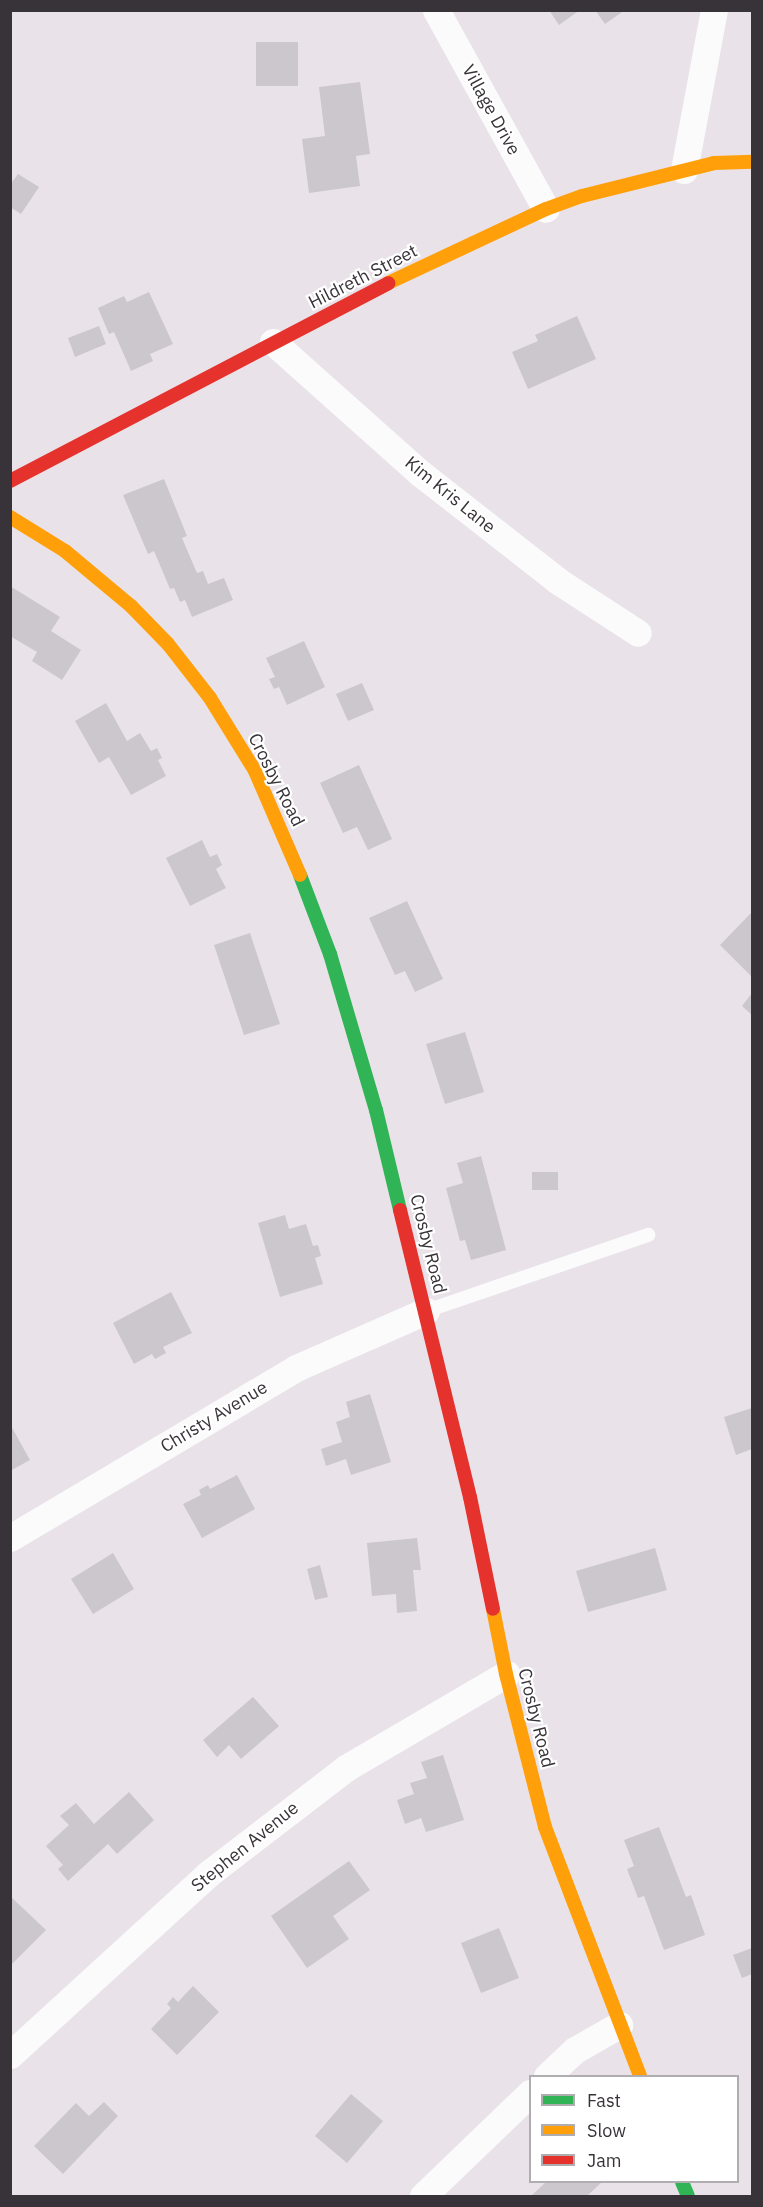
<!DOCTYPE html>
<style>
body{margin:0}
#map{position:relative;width:763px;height:2207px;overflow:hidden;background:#e9e3e9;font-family:"IBM Plex Sans",sans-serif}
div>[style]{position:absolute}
.building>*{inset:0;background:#ccc7cc}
.lane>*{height:14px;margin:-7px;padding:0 7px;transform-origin:7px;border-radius:7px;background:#fcfbfc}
.street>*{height:27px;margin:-13.5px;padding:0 13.5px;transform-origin:13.5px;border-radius:13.5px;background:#fcfbfc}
.fast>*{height:14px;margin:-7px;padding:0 7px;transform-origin:7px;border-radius:7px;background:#30b455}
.slow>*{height:14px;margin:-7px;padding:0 7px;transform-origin:7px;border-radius:7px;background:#ff9f0a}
.jam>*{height:14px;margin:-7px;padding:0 7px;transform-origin:7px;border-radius:7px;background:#e5322d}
span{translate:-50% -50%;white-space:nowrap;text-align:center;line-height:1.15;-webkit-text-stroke:4.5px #fff;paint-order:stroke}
.street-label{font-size:18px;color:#383338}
.frame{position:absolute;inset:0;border:12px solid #383338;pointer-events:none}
.legend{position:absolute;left:529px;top:2075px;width:210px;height:108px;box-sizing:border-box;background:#fff;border:2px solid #afadaf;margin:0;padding:8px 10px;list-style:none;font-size:18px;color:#383338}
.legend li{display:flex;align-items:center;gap:12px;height:30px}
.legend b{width:30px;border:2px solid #afadaf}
</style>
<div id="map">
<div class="building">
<div style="clip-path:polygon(549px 10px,580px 10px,559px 25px)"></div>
<div style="clip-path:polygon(595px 10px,625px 10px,605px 24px)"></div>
<div style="clip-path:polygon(256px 42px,298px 42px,298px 86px,256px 86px)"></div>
<div style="clip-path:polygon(360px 82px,370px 154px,356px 156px,360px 186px,309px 193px,302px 139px,325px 136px,319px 87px)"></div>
<div style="clip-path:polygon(18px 174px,39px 187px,21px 214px,10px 207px,10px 185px)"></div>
<div style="clip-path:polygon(149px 292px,173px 344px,150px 354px,153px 361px,131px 371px,114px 332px,109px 334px,98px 308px,124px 296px,127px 302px)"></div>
<div style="clip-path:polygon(577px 316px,596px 359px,528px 389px,512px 352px,538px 341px,535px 335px)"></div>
<div style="clip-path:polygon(99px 326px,106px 344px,75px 357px,68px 338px)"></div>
<div style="clip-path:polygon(164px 479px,187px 536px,182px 538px,197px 573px,203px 571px,208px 584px,224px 578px,233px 600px,192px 617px,185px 600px,180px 602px,174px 588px,170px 589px,154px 551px,148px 554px,123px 495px)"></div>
<div style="clip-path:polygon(10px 586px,60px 617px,51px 631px,81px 650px,62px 680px,32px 661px,37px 652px,10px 636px)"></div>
<div style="clip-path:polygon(304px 641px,325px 687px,287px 705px,279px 687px,274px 689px,269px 679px,275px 677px,266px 658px)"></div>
<div style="clip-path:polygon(362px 683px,374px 710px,348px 721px,336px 694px)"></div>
<div style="clip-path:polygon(106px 703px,127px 741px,140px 733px,151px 751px,157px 748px,162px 758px,158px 760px,166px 776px,131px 795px,109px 757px,99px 763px,75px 721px)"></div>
<div style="clip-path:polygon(359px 765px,392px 839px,368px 850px,357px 827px,343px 833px,320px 783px)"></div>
<div style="clip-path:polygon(202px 840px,210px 857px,217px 854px,222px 865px,216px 869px,226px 888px,190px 906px,166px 858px)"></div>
<div style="clip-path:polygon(407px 901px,443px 979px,415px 992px,405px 971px,395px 975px,369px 918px)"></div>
<div style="clip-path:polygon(752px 912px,752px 977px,720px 945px)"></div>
<div style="clip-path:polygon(250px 933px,280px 1024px,244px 1035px,214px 945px)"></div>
<div style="clip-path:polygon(752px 993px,752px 1015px,742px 1006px)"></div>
<div style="clip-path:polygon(465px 1032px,484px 1092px,445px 1104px,426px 1044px)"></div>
<div style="clip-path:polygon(481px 1156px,506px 1250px,471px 1260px,465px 1240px,460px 1241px,446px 1188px,463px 1183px,457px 1163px)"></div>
<div style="clip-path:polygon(532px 1172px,558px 1172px,558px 1190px,532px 1190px)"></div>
<div style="clip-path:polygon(285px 1215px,289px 1229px,306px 1224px,313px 1246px,318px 1245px,321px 1256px,315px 1258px,323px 1284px,280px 1297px,258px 1223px)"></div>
<div style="clip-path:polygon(171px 1292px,192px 1333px,163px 1347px,166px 1353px,155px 1359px,152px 1354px,134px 1364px,113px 1323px)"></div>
<div style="clip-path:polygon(370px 1394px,391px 1462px,351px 1475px,346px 1459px,326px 1466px,321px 1449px,342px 1442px,336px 1422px,350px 1417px,346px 1402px)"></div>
<div style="clip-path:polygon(752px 1408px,752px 1449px,736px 1455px,724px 1417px)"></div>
<div style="clip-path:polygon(10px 1424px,30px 1460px,10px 1471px)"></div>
<div style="clip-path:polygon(237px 1475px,255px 1509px,202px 1538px,183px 1504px,201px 1495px,199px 1490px,208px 1485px,210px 1489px)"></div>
<div style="clip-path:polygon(417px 1538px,421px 1570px,413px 1570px,417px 1611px,397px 1613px,396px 1594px,372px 1596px,367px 1543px)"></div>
<div style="clip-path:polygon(655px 1548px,667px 1590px,588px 1612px,576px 1571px)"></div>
<div style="clip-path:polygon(113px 1553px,134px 1589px,93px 1614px,71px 1579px)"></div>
<div style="clip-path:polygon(320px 1565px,328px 1597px,315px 1600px,307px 1569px)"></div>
<div style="clip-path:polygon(253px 1697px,279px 1726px,241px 1759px,229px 1745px,217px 1757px,203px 1740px)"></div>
<div style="clip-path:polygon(443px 1755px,464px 1820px,426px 1832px,421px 1818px,405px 1824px,397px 1800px,414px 1794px,410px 1783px,427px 1778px,421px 1762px)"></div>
<div style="clip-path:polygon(129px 1792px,154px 1820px,117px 1854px,108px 1844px,68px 1881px,58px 1869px,63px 1865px,46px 1846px,69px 1825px,60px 1816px,76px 1803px,94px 1824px)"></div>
<div style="clip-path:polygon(659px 1827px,686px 1897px,691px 1895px,705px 1935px,664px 1950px,644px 1896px,638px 1898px,627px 1869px,634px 1866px,624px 1840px)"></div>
<div style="clip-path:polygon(349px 1861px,370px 1890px,333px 1916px,349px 1939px,307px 1968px,271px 1916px)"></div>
<div style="clip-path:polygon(10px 1896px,46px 1930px,10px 1966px)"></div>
<div style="clip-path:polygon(499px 1928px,519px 1978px,481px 1993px,461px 1943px)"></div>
<div style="clip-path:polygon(752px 1948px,752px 1974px,742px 1978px,733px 1955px)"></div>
<div style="clip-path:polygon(193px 1986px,219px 2012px,177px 2055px,151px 2029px,171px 2008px,167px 2004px,173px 1997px,178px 2002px)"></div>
<div style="clip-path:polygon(351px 2094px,383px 2121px,347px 2163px,315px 2136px)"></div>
<div style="clip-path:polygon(104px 2102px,118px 2116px,63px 2174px,34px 2146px,76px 2103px,89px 2116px)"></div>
<div style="clip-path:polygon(546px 2182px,602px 2182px,587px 2196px,531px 2196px)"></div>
</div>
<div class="lane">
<div style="left:426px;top:1311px;width:235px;rotate:-18.9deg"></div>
</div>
<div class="street">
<div style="left:436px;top:10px;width:227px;rotate:61.1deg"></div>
<div style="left:684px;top:170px;width:163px;rotate:-79.4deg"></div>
<div style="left:273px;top:342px;width:197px;rotate:41.7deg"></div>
<div style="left:420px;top:473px;width:175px;rotate:38deg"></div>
<div style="left:558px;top:581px;width:95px;rotate:33deg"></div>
<div style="left:10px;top:1538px;width:333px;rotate:-30.7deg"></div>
<div style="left:296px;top:1368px;width:142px;rotate:-23.7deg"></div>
<div style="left:10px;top:2055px;width:268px;rotate:-42.4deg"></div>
<div style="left:208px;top:1874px;width:174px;rotate:-37.5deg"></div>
<div style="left:346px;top:1768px;width:186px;rotate:-30.4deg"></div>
<div style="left:547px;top:2076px;width:38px;rotate:-43deg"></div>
<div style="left:575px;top:2050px;width:51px;rotate:-29.6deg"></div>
<div style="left:423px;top:2196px;width:149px;rotate:-43.9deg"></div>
</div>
<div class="fast">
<div style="left:300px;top:875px;width:85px;rotate:69.2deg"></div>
<div style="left:330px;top:954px;width:163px;rotate:73.6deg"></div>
<div style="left:376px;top:1110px;width:103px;rotate:76.5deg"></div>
<div style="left:682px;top:2182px;width:15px;rotate:67deg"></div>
</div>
<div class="slow">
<div style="left:388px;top:283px;width:174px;rotate:-25.1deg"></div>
<div style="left:546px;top:209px;width:38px;rotate:-20deg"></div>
<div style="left:582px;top:196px;width:136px;rotate:-14deg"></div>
<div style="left:714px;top:163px;width:38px;rotate:-2deg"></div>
<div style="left:10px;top:517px;width:65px;rotate:31.7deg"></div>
<div style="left:65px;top:551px;width:86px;rotate:39.8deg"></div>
<div style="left:131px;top:606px;width:53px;rotate:45.8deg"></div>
<div style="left:168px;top:644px;width:68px;rotate:52.1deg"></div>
<div style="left:210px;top:698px;width:86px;rotate:58.3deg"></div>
<div style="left:255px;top:771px;width:113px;rotate:66.6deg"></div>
<div style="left:493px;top:1609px;width:66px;rotate:78.7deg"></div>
<div style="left:506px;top:1674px;width:158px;rotate:75.7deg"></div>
<div style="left:545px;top:1827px;width:267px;rotate:69.1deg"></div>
</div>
<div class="jam">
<div style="left:10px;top:481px;width:427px;rotate:-27.6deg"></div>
<div style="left:400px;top:1210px;width:295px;rotate:76.3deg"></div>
<div style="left:470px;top:1497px;width:114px;rotate:78.4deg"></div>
</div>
<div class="street-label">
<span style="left:491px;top:110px;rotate:61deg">Village Drive</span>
<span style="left:363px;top:277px;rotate:-27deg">Hildreth Street</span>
<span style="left:450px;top:495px;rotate:39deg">Kim Kris Lane</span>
<span style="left:276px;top:780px;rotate:63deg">Crosby Road</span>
<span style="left:428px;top:1244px;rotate:76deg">Crosby Road</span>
<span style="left:214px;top:1417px;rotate:-31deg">Christy Avenue</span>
<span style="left:536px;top:1718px;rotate:76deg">Crosby Road</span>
<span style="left:245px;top:1847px;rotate:-39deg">Stephen Avenue</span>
</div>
<div class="frame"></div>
<ul class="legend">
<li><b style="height:8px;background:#30b455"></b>Fast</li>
<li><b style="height:8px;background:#ff9f0a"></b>Slow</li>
<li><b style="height:8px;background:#e5322d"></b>Jam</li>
</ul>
</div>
